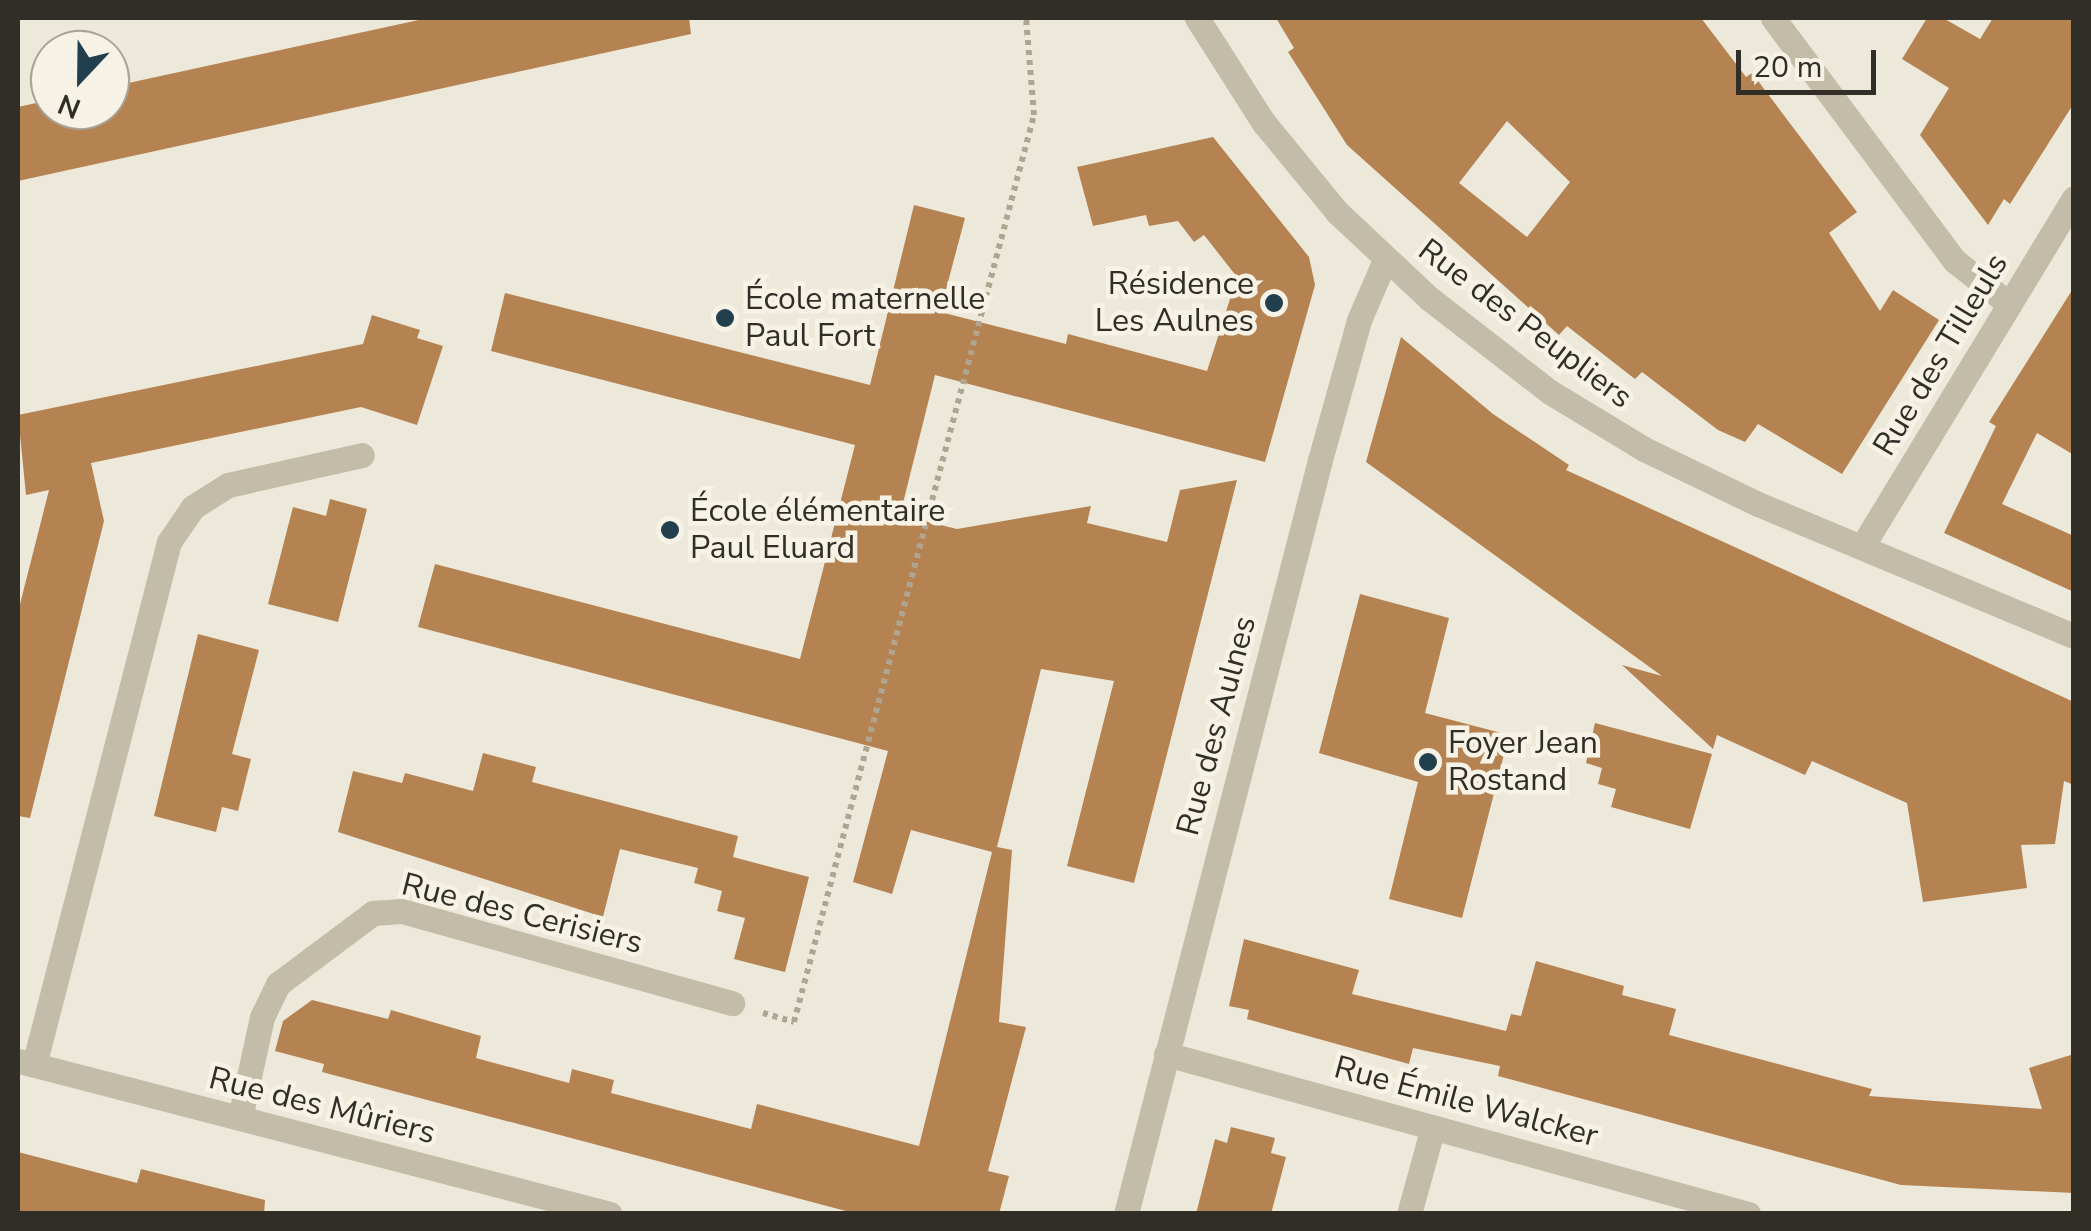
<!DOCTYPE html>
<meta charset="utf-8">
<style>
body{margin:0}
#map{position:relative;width:2091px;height:1231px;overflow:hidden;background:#ede9da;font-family:"Nunito Sans",sans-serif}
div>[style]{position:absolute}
.building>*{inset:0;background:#b48351}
.path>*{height:6px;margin-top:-3px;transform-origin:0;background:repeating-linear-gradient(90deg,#afa692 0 5px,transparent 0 10px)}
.street>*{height:25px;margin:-12.5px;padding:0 12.5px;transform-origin:12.5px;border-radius:12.5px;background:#c3bca8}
.dots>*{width:28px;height:28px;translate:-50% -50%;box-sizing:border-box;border:5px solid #f6f2e5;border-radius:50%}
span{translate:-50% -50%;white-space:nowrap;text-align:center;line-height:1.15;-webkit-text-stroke:9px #f6f2e5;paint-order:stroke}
.poi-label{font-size:32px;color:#312d27}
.right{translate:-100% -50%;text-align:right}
.left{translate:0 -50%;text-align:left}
.street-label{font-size:32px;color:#312d27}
.frame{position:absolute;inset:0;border:20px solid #312d27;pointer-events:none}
.north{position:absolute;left:30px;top:30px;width:100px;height:100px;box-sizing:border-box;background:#f6f2e5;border:2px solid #a7a399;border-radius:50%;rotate:202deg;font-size:28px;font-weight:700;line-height:40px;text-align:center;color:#312d27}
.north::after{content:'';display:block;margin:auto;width:35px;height:45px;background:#223f4d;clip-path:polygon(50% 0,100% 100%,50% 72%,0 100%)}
.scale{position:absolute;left:1736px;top:50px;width:140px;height:45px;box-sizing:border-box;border:5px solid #312d27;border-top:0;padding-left:12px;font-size:30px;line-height:35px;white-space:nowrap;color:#312d27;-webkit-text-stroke:8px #f6f2e5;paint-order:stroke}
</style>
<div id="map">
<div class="building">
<div style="clip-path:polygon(428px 18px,689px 18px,691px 34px,18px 181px,18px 107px,50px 100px,50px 110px,110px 110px,110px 87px)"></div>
<div style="clip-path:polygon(evenodd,1276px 18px,1701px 18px,1746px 77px,1752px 73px,1857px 212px,1829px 233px,1880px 311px,1893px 290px,1939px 320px,1842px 474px,1758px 424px,1745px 442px,1718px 430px,1642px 372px,1635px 379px,1567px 326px,1559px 335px,1347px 145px,1288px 52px,1294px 48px,1276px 18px,1507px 121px,1570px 182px,1527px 237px,1459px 183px,1507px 121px)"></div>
<div style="clip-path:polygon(1927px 18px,1943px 18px,1980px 39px,1993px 18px,2074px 18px,2074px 103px,2010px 204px,2004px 199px,1988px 225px,1920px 135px,1949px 88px,1902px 59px)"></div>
<div style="clip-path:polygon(1213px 137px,1309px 257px,1315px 285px,1265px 462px,935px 375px,900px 515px,957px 529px,1091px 506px,1087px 523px,1167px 542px,1180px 490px,1237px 480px,1134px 883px,1067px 866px,1114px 681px,1041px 669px,997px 847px,1012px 850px,999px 1022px,1026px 1027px,988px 1171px,1009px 1176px,999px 1214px,857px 1214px,322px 1072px,324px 1064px,275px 1051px,283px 1021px,312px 1000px,388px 1019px,391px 1010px,481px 1036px,476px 1058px,569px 1083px,572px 1069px,614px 1080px,611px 1093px,751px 1129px,757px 1104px,919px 1146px,992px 852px,911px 830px,892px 894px,853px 882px,888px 751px,418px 627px,435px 564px,800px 659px,855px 445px,491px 351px,505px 293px,870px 385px,914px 205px,965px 218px,940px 312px,1066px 344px,1068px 334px,1207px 371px,1237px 277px,1204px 235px,1194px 242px,1178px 221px,1149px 226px,1146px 215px,1093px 226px,1077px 167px)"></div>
<div style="clip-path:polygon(2074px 287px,2074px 455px,2037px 433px,2002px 504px,2074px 536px,2074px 592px,1944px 533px,1996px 426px,1989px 422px)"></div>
<div style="clip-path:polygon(372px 315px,420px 330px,417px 338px,443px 346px,417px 425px,361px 407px,91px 463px,104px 521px,30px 818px,18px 816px,18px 612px,49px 490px,26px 495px,18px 415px,363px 344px)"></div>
<div style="clip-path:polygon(1401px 337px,1493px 414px,1569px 465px,1566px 470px,2074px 702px,2074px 785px,2064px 781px,2055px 844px,2021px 845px,2027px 888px,1923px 902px,1907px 803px,1812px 761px,1805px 775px,1717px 735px,1713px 749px,1622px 665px,1662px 676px,1366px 462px)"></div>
<div style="clip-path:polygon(330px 499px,367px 509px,338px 622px,268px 604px,293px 507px,326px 516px)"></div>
<div style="clip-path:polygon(1360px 594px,1449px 618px,1425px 713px,1509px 735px,1462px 918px,1389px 899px,1418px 782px,1319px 753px)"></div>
<div style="clip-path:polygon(198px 634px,259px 650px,232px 754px,251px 759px,238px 811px,222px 807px,216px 832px,154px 816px)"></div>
<div style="clip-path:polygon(1595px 723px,1712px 754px,1690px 829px,1611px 807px,1616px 789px,1598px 784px,1602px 768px,1586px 763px)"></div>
<div style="clip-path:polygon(483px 753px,536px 767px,532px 782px,738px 836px,733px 857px,809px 877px,785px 972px,734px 959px,745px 918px,717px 911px,722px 891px,694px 883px,698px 868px,620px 849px,603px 917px,338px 832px,353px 771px,402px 783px,405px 773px,473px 791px)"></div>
<div style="clip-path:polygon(1244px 939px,1359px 970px,1352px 994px,1506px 1031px,1511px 1014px,1521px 1016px,1536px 961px,1624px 986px,1622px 995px,1676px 1009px,1669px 1035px,1872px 1089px,1869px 1096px,2042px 1109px,2029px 1068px,2074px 1054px,2074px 1193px,1901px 1185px,1498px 1076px,1500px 1066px,1413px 1048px,1409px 1064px,1247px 1019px,1249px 1010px,1229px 1006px)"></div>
<div style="clip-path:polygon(1231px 1127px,1275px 1138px,1271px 1153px,1286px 1157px,1271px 1214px,1196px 1214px,1215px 1139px,1227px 1143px)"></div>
<div style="clip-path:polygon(18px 1152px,137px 1183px,141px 1169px,265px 1200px,264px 1214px,18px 1214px)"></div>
</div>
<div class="path">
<div style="left:763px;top:1013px;width:32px;rotate:16deg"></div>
<div style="left:794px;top:1022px;width:938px;rotate:-75.18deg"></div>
<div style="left:1034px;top:115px;width:97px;rotate:-94.7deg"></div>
</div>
<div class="street">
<div style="left:1197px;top:18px;width:125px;rotate:57.5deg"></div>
<div style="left:1264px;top:123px;width:115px;rotate:50.6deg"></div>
<div style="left:1337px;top:212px;width:127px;rotate:43.1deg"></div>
<div style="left:1430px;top:299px;width:152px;rotate:37.8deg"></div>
<div style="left:1550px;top:392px;width:110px;rotate:31.2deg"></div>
<div style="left:1644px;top:449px;width:127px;rotate:25.8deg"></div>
<div style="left:1758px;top:504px;width:342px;rotate:22.7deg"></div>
<div style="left:1773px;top:18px;width:304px;rotate:53.2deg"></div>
<div style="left:1955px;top:261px;width:69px;rotate:38.5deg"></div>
<div style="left:1863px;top:545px;width:406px;rotate:-58.7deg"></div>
<div style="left:1166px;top:1054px;width:604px;rotate:15.37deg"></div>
<div style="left:19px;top:1061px;width:610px;rotate:14.51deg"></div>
<div style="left:34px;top:1065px;width:540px;rotate:-75.53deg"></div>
<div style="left:169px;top:542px;width:42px;rotate:-55.6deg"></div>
<div style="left:193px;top:507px;width:41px;rotate:-32.2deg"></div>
<div style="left:228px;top:485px;width:137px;rotate:-12.6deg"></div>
<div style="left:240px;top:1118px;width:103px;rotate:-77.7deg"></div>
<div style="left:262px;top:1017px;width:37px;rotate:-64deg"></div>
<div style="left:278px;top:984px;width:119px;rotate:-36.8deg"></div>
<div style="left:373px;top:913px;width:29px;rotate:-4deg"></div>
<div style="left:402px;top:911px;width:343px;rotate:15.6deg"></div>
<div style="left:1126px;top:1214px;width:779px;rotate:-75.57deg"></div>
<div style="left:1320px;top:460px;width:145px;rotate:-74.4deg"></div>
<div style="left:1359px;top:320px;width:65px;rotate:-66.6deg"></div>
<div style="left:1409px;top:1214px;width:90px;rotate:-74.6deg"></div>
</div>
<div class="dots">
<div style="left:1274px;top:303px;background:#223f4d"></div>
<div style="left:725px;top:318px;background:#223f4d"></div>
<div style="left:670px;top:530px;background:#223f4d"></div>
<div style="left:1428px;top:762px;background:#223f4d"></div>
</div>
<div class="poi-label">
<span class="right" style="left:1254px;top:303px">Résidence<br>Les Aulnes</span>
<span class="left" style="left:745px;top:318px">École maternelle<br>Paul Fort</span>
<span class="left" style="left:690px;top:530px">École élémentaire<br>Paul Eluard</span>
<span class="left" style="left:1448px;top:762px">Foyer Jean<br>Rostand</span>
</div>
<div class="street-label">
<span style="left:1525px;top:324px;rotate:37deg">Rue des Peupliers</span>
<span style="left:1941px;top:355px;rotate:-59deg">Rue des Tilleuls</span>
<span style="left:1217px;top:726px;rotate:-75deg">Rue des Aulnes</span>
<span style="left:522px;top:914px;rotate:14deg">Rue des Cerisiers</span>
<span style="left:1466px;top:1102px;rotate:15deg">Rue Émile Walcker</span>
<span style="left:322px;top:1106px;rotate:14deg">Rue des Mûriers</span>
</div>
<div class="frame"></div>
<div class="north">N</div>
<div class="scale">20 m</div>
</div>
